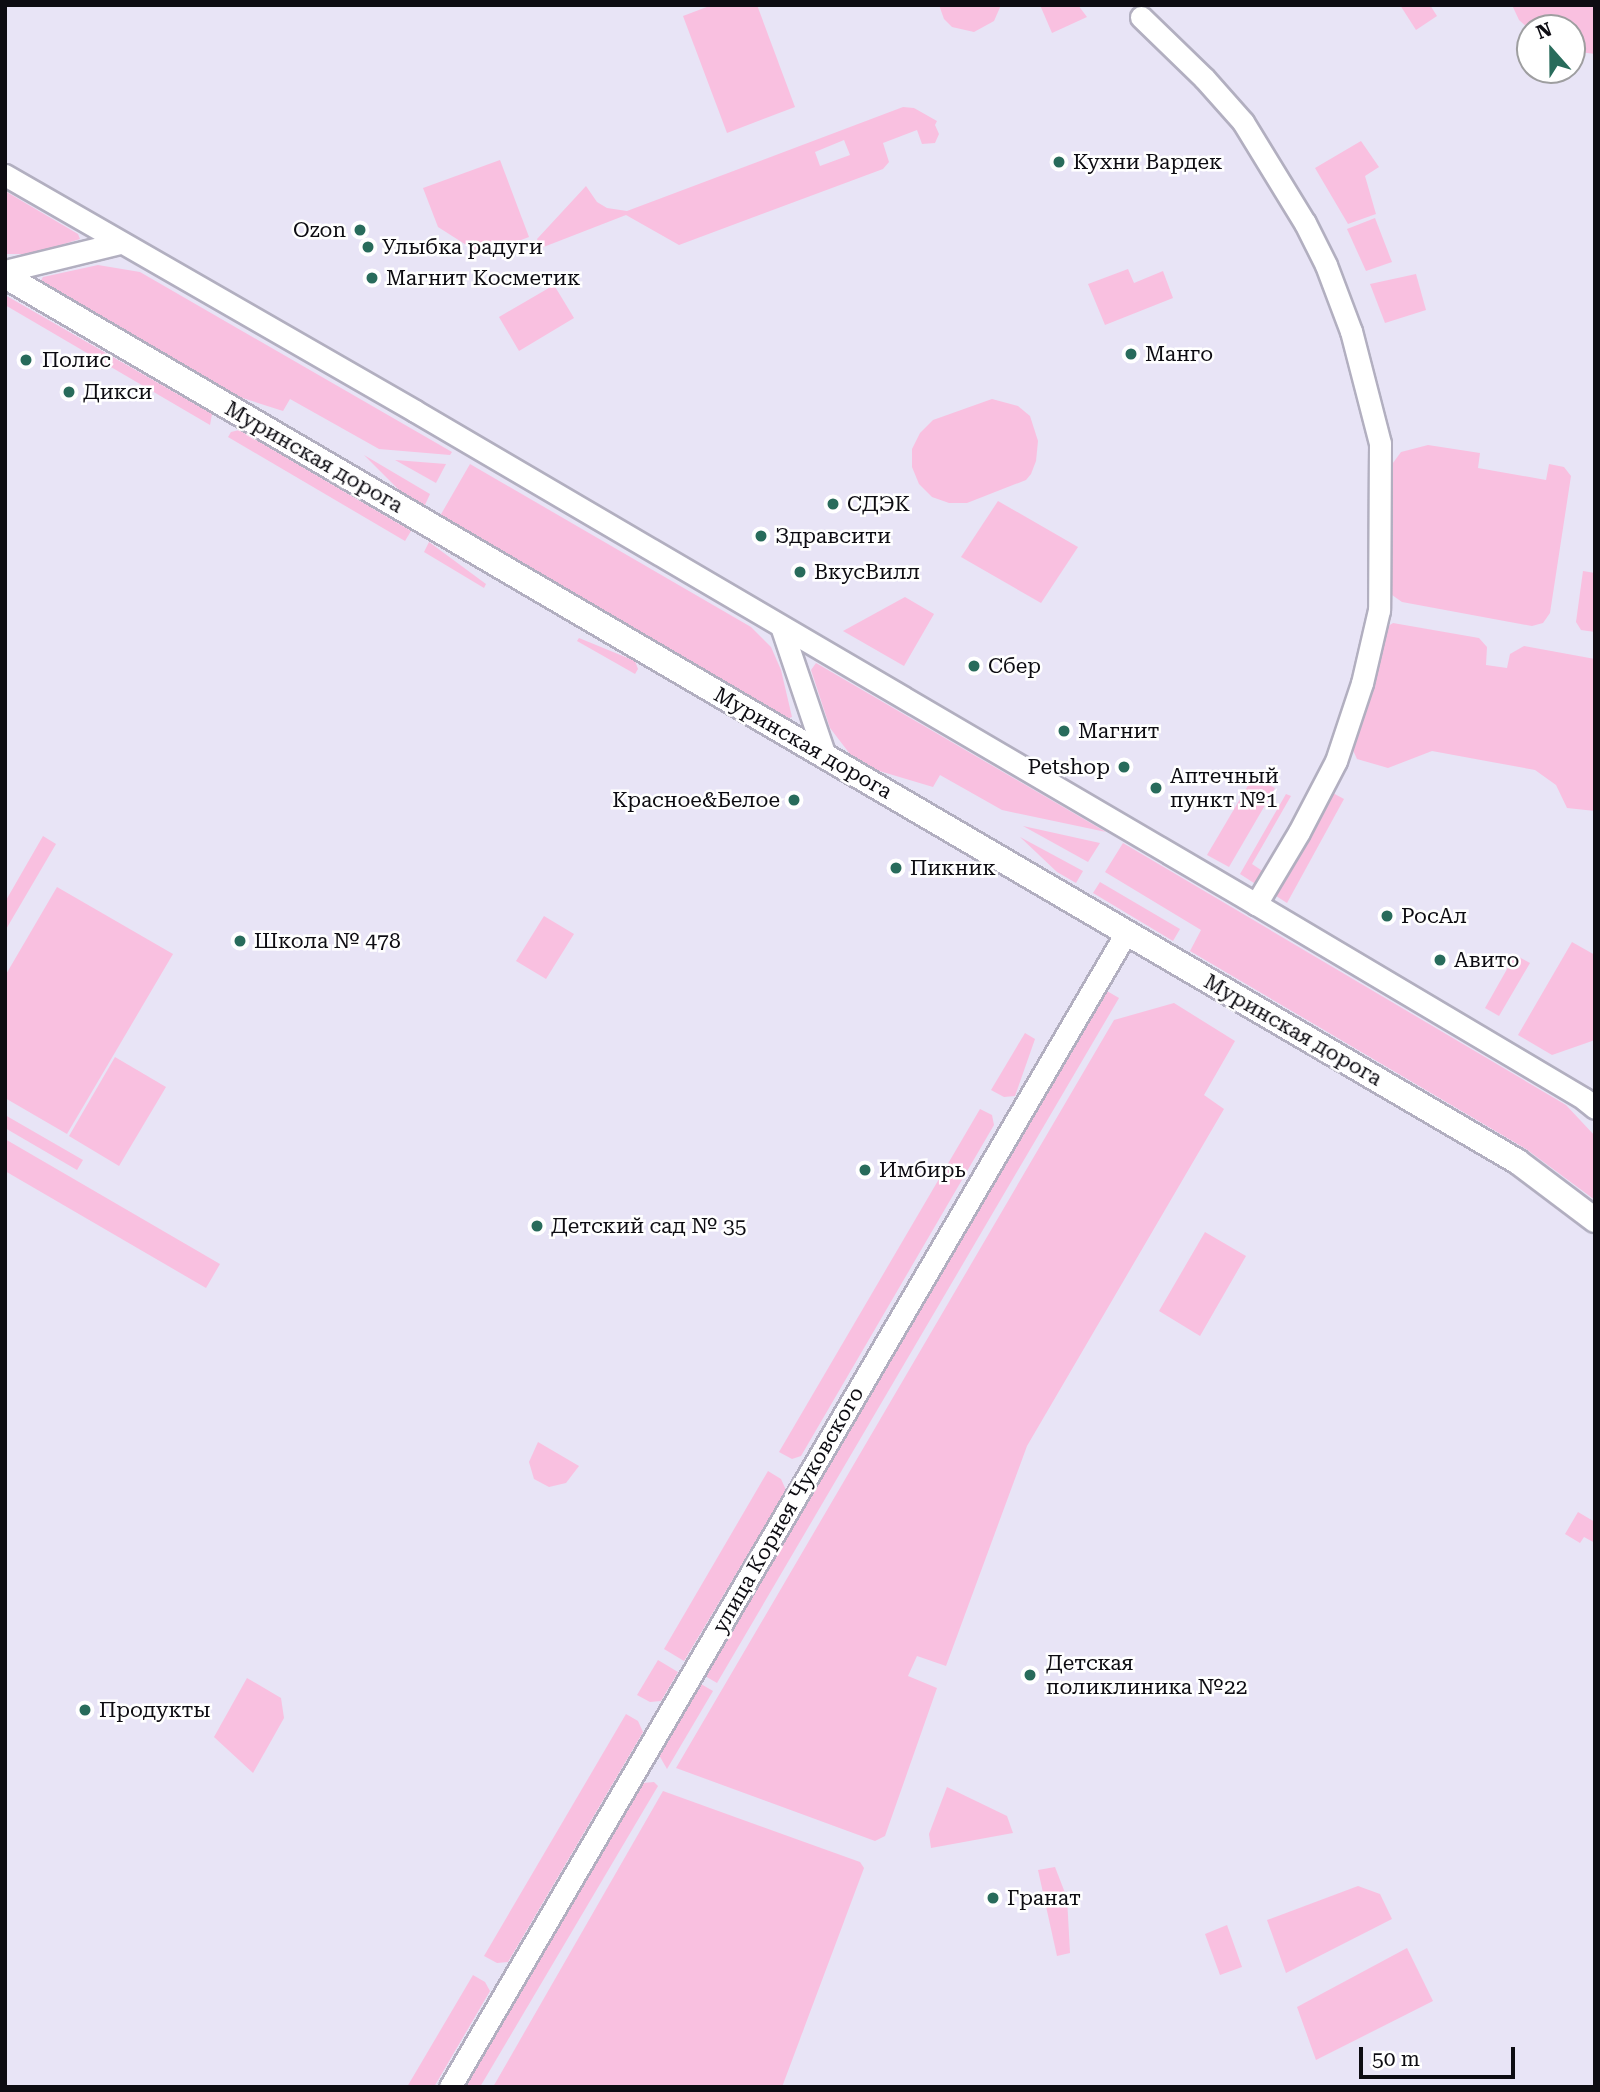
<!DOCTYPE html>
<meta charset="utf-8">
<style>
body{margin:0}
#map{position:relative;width:1600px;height:2092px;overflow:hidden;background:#e8e4f6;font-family:"Roboto Serif",serif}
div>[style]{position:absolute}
.green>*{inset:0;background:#f9c0e0}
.roads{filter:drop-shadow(2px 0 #b2afc0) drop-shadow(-2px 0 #b2afc0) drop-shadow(0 2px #b2afc0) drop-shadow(0 -2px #b2afc0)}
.minor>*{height:21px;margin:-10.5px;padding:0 10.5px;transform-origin:10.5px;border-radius:10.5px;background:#fff}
.tertiary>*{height:24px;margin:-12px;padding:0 12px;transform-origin:12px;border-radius:12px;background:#fff}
.dots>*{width:19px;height:19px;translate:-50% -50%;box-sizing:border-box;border:4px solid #fff;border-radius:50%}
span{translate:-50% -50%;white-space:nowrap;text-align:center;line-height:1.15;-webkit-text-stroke:5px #fff;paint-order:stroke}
.poi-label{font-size:21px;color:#0d0c12}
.left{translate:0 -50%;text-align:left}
.right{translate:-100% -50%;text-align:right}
.street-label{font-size:21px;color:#0d0c12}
.frame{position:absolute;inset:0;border:7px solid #0d0c12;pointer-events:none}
.north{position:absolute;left:1516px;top:14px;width:70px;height:70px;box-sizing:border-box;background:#fff;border:2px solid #9e9ea0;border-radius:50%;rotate:339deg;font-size:19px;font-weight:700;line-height:28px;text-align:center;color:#0d0c12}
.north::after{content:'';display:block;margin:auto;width:24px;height:32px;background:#286b5b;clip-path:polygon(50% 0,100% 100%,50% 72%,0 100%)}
.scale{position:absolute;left:1359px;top:2047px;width:156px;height:32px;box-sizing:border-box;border:4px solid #0d0c12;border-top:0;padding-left:9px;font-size:21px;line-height:24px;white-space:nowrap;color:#0d0c12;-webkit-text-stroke:5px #fff;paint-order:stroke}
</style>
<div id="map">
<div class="green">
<div style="clip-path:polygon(712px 5px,757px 5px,795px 107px,727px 133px,683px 16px)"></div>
<div style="clip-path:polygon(939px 5px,1001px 5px,994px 21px,974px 32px,952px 27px,944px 19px)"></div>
<div style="clip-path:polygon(1040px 5px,1078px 5px,1087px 17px,1052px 33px)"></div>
<div style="clip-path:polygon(1400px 5px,1430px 5px,1437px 16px,1416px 30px)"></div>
<div style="clip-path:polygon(1512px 5px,1595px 5px,1595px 54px,1572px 51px,1572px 28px,1530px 28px,1530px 30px,1519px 20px)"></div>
<div style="clip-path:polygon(evenodd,903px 107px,914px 108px,937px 121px,935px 125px,939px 134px,935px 143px,922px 144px,917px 130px,883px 143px,889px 162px,883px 169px,679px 245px,626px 215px,541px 248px,537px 239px,586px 186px,597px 202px,607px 208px,627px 211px,903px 107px,844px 140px,850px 155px,820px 166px,815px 152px,844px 140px)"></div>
<div style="clip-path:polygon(1361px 141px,1379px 167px,1365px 176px,1376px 214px,1348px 224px,1315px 168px)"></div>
<div style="clip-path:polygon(500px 160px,529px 237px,482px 255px,438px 227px,423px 188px)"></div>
<div style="clip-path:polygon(5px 191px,78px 234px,80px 239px,32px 254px,5px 254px)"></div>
<div style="clip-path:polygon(1375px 218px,1392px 262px,1366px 271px,1347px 229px)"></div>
<div style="clip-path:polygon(98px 265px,140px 272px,452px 452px,450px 455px,379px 449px,290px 399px,283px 411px,233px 395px,39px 284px,43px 277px)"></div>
<div style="clip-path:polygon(1128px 269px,1134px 283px,1163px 271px,1173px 298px,1105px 325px,1088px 284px)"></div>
<div style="clip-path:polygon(1416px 274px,1426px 310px,1385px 323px,1370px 284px)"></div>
<div style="clip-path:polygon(554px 285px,574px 318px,519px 351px,499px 317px)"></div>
<div style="clip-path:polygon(5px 295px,212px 414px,210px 425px,5px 305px)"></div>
<div style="clip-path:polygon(992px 399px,1018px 406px,1030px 416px,1038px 441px,1036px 461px,1031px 474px,1026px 480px,967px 503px,949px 503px,932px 497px,919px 484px,912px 467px,912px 449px,920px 433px,933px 420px)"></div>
<div style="clip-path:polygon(239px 430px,411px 531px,405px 541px,228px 437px,231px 432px)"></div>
<div style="clip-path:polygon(1428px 445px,1480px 453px,1478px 468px,1546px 480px,1549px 464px,1564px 467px,1571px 476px,1550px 613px,1543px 623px,1532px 626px,1402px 602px,1392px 595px,1389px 587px,1393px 533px,1390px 467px,1401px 452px)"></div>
<div style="clip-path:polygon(364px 455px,430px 494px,424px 507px,403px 494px)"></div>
<div style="clip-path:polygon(395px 460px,446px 464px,436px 483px)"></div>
<div style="clip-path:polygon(470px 464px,751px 627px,771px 647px,781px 670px,792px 717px,787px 719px,440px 516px)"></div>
<div style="clip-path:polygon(998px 501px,1078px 547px,1041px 603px,961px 557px)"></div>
<div style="clip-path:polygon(429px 542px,486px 584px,484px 588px,424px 552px)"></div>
<div style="clip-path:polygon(1583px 571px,1595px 573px,1595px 632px,1581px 630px,1576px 622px)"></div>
<div style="clip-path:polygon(905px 597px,934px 614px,904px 666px,843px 631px)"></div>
<div style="clip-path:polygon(1393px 623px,1479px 638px,1487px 647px,1486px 665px,1507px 668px,1510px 654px,1524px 646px,1595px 659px,1595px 811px,1567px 808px,1556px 785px,1535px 770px,1432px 751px,1388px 768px,1357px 759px,1351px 746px,1385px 628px)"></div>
<div style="clip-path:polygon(579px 638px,635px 661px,638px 669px,635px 674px,577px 641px)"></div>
<div style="clip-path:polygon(816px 663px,1106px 832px,1002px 810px,940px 775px,933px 787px,876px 770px,853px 758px,830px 728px,811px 670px)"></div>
<div style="clip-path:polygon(1253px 777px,1275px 788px,1229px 867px,1207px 855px)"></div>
<div style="clip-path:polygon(1331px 792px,1344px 799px,1287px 903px,1273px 894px)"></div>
<div style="clip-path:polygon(1286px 794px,1291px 796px,1252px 864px,1264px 872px,1257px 885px,1240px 874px)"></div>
<div style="clip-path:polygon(1023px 826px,1100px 843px,1088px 862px)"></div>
<div style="clip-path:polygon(43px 836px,56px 844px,5px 931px,5px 902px)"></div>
<div style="clip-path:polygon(1020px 837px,1083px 871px,1076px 883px,1057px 872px)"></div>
<div style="clip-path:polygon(1123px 843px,1566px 1105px,1595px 1136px,1595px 1200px,1526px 1149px,1190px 951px,1201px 930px,1105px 872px)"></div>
<div style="clip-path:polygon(1100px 882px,1180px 929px,1173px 941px,1093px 893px)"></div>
<div style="clip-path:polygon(57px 887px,173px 954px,67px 1134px,5px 1098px,5px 976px)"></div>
<div style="clip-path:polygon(544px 916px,574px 934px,546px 979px,516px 961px)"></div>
<div style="clip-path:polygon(1572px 942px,1595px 955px,1595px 1040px,1552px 1055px,1518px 1035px)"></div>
<div style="clip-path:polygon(1515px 955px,1530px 963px,1499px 1016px,1485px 1008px)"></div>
<div style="clip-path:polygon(1107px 991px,1119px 998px,717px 1683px,705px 1676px)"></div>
<div style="clip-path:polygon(1174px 1003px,1235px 1041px,1204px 1095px,1224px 1109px,1027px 1446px,946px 1666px,917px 1656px,908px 1676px,937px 1688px,885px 1836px,875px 1841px,676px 1768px,1114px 1020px)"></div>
<div style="clip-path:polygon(1025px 1033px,1035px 1039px,1015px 1096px,1004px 1097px,991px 1090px)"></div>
<div style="clip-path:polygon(115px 1057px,166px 1087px,119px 1166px,69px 1136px)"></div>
<div style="clip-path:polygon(980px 1109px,992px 1115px,994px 1125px,801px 1456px,792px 1459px,779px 1452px)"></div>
<div style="clip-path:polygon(5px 1115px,83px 1160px,77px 1170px,5px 1128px)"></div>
<div style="clip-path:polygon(5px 1139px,220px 1264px,206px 1288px,5px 1171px)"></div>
<div style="clip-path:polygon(1205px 1232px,1246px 1256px,1200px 1336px,1159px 1311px)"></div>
<div style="clip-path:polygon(538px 1442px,579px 1466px,566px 1483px,549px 1487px,534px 1479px,529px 1462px)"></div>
<div style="clip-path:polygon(768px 1471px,781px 1479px,786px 1490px,684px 1661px,664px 1649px)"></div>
<div style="clip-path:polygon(1578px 1512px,1595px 1522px,1595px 1543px,1584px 1537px,1580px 1543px,1565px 1534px)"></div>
<div style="clip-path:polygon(658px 1660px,678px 1672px,661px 1701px,650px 1702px,637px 1695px)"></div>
<div style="clip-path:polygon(247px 1678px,281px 1698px,284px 1718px,253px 1773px,214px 1737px)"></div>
<div style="clip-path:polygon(701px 1684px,713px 1691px,667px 1769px,659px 1755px)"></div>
<div style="clip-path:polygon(626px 1714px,638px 1721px,643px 1732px,508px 1962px,497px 1963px,484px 1956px)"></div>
<div style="clip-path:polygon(654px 1782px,658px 1786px,480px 2087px,464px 2087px,643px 1783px)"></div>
<div style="clip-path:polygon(947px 1787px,1007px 1816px,1013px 1833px,931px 1848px,929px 1834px)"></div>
<div style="clip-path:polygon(663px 1791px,860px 1862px,864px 1868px,782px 2087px,493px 2087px)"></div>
<div style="clip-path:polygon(1055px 1867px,1067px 1898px,1070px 1953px,1057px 1956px,1038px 1870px)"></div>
<div style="clip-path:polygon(1358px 1886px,1380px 1894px,1392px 1919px,1286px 1973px,1267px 1920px)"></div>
<div style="clip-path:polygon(1227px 1925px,1242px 1967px,1220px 1975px,1205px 1934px)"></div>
<div style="clip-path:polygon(1407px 1948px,1433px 2001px,1316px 2060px,1297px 2007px)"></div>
<div style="clip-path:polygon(473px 1975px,485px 1982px,490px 1991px,434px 2087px,407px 2087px)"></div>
</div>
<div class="roads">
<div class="minor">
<div style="left:1141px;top:17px;width:88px;rotate:44.1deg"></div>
<div style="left:1204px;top:78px;width:59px;rotate:48.4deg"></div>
<div style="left:1243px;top:122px;width:119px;rotate:58.5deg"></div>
<div style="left:1305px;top:223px;width:47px;rotate:63.4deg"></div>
<div style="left:1326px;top:265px;width:71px;rotate:69.3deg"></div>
<div style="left:1351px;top:331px;width:116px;rotate:75.5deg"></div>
<div style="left:1380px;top:443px;width:167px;rotate:90.3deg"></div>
<div style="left:1379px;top:610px;width:75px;rotate:103.1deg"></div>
<div style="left:1362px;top:683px;width:82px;rotate:108.4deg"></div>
<div style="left:1336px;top:761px;width:80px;rotate:117.5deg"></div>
<div style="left:1299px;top:832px;width:84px;rotate:120.8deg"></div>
<div style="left:5px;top:175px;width:473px;rotate:29.9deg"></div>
<div style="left:415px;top:411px;width:975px;rotate:30.38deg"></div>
<div style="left:1256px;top:904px;width:382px;rotate:30.7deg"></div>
<div style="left:1584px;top:1099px;width:14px;rotate:39deg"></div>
<div style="left:5px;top:271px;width:118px;rotate:-13.7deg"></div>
<div style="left:782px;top:629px;width:134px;rotate:71.3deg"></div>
<div style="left:450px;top:2087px;width:1337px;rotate:-59.64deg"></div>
</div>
<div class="tertiary">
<div style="left:5px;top:276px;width:1753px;rotate:30.35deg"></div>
<div style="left:1518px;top:1162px;width:96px;rotate:37deg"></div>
</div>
</div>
<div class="dots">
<div style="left:1059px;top:162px;background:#286b5b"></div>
<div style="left:360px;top:230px;background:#286b5b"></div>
<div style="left:368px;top:247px;background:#286b5b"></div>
<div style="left:372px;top:278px;background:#286b5b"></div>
<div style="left:1131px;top:354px;background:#286b5b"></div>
<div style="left:26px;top:360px;background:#286b5b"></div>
<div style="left:69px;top:392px;background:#286b5b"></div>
<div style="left:833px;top:504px;background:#286b5b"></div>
<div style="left:761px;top:536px;background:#286b5b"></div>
<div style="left:800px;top:572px;background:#286b5b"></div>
<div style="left:974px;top:666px;background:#286b5b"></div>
<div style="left:1064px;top:731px;background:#286b5b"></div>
<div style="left:1124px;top:767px;background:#286b5b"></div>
<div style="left:1156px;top:788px;background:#286b5b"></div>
<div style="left:794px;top:800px;background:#286b5b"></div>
<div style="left:896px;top:868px;background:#286b5b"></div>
<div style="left:1387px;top:916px;background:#286b5b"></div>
<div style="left:240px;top:941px;background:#286b5b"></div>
<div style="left:1440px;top:960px;background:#286b5b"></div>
<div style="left:865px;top:1170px;background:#286b5b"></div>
<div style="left:537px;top:1226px;background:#286b5b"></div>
<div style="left:1030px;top:1675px;background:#286b5b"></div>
<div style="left:85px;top:1710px;background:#286b5b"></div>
<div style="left:993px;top:1898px;background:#286b5b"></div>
</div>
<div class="poi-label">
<span class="left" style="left:1073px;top:162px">Кухни Вардек</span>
<span class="right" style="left:346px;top:230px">Ozon</span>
<span class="left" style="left:382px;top:247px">Улыбка радуги</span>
<span class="left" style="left:386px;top:278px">Магнит Косметик</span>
<span class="left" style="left:1145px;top:354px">Манго</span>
<span class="left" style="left:42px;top:360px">Полис</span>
<span class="left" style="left:83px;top:392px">Дикси</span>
<span class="left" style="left:847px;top:504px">СДЭК</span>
<span class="left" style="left:775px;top:536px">Здравсити</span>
<span class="left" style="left:814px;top:572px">ВкусВилл</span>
<span class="left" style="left:988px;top:666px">Сбер</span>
<span class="left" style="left:1078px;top:731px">Магнит</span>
<span class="right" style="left:1110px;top:767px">Petshop</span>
<span class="left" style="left:1170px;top:788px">Аптечный<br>пункт №1</span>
<span class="right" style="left:780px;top:800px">Красное&amp;Белое</span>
<span class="left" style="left:910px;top:868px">Пикник</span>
<span class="left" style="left:1401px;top:916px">РосАл</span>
<span class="left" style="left:254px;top:941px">Школа № 478</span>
<span class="left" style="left:1454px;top:960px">Авито</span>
<span class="left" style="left:879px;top:1170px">Имбирь</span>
<span class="left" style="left:551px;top:1226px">Детский сад № 35</span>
<span class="left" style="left:1046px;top:1675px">Детская<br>поликлиника №22</span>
<span class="left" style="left:99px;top:1710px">Продукты</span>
<span class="left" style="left:1007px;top:1898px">Гранат</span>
</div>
<div class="street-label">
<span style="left:314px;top:457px;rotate:30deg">Муринская дорога</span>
<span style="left:803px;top:743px;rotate:30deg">Муринская дорога</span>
<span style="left:1293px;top:1030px;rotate:30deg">Муринская дорога</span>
<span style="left:788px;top:1510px;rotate:-60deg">улица Корнея Чуковского</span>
</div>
<div class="frame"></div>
<div class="north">N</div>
<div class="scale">50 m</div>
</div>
